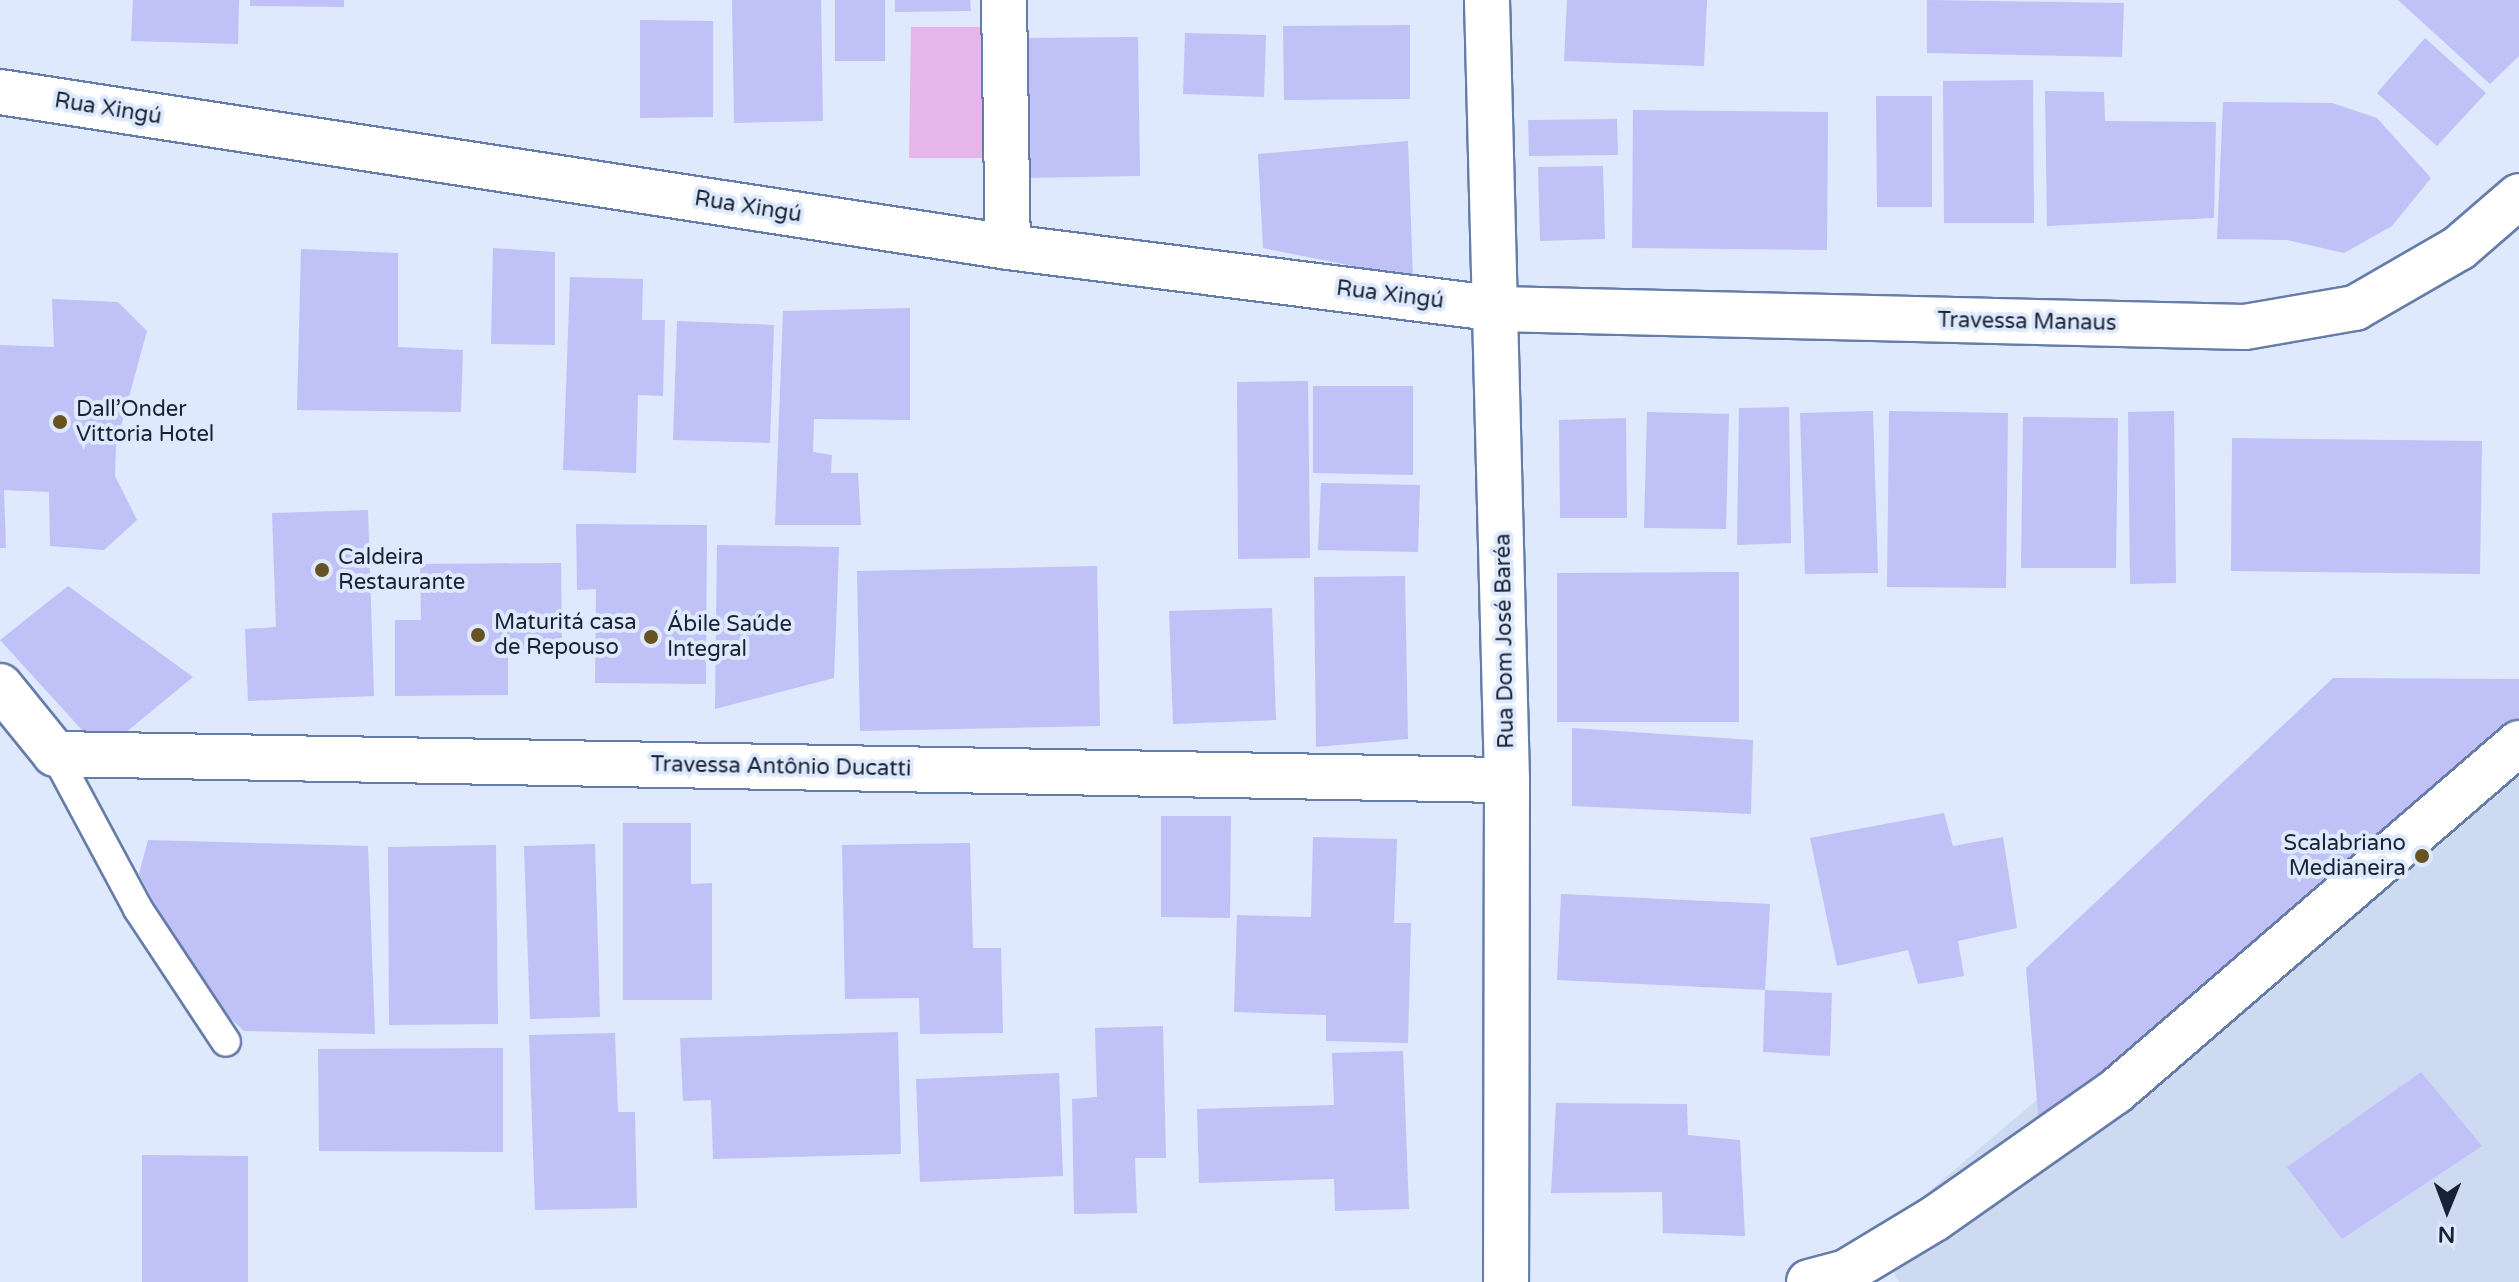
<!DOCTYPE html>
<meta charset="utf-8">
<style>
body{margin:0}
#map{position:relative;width:2519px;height:1282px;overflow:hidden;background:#dee9fd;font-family:"Varela Round",sans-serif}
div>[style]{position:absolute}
.built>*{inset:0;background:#cedaf1}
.green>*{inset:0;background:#e6b6eb}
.building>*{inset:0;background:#c0c1f7}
.roads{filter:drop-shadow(2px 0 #667daa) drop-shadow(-2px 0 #667daa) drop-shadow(0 2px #667daa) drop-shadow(0 -2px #667daa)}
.service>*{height:28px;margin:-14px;padding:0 14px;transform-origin:14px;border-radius:14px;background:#fff}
.minor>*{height:44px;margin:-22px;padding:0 22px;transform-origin:22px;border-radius:22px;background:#fff}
.tertiary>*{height:44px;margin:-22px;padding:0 22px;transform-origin:22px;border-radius:22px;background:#fff}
.dots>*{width:22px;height:22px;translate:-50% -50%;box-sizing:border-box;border:4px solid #dee9fd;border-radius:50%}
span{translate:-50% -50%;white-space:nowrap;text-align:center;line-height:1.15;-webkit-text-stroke:8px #dee9fd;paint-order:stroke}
.street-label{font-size:22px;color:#192235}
.poi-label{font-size:22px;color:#192235}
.left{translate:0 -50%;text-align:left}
.right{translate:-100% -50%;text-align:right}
.north{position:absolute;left:2407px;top:1170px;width:80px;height:80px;-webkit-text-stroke:6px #dee9fd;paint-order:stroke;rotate:181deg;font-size:22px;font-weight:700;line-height:32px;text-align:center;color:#192235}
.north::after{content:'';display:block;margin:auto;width:28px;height:36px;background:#192235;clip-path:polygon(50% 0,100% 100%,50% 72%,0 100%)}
</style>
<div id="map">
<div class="built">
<div style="clip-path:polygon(2519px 691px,2519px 1282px,1899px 1282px,1874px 1238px)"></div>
</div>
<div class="green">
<div style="clip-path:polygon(911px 27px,989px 27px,987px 158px,909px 158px)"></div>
</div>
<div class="building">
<div style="clip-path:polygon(133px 0,239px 0,238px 44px,131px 41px)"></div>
<div style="clip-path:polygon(250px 0,344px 0,344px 7px,250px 6px)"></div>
<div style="clip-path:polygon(732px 0,821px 0,823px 121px,734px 123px)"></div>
<div style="clip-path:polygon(835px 0,885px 0,885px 61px,835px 61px)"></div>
<div style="clip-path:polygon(895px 0,970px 0,971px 11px,895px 12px)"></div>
<div style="clip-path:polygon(1567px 0,1707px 0,1704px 66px,1564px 61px)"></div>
<div style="clip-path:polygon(1927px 0,2124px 3px,2122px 57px,1927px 53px)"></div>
<div style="clip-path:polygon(2398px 0,2519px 0,2519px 56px,2490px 84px)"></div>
<div style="clip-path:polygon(640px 20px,713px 21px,713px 117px,640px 118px)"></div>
<div style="clip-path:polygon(1410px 25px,1410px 99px,1284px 100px,1283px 26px)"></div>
<div style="clip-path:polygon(1185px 33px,1266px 35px,1264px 97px,1183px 94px)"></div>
<div style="clip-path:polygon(1138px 37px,1140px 176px,1024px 178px,1022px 38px)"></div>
<div style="clip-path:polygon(2425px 38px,2486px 93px,2437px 146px,2377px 93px)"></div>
<div style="clip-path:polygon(2033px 80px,2034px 223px,1944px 223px,1943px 81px)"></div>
<div style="clip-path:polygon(2045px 91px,2104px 92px,2105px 121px,2216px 122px,2214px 218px,2047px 226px)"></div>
<div style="clip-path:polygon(1876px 96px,1932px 96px,1932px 207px,1877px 207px)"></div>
<div style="clip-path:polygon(2223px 102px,2332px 103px,2377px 118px,2431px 178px,2392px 226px,2344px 253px,2287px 240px,2217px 239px)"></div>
<div style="clip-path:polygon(1633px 110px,1828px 112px,1827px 250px,1632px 248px)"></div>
<div style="clip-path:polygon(1617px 119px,1618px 155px,1529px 156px,1528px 120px)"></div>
<div style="clip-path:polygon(1408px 141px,1413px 278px,1263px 248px,1258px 154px)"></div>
<div style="clip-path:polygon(1603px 166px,1605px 239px,1540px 241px,1538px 167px)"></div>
<div style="clip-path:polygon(493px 248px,555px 252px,555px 345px,491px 344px)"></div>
<div style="clip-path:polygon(301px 249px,398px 253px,398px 347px,463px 350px,461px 412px,297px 410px)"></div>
<div style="clip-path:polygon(570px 277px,643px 279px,642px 320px,665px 320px,663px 396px,638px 395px,636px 473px,563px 470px)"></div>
<div style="clip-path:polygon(52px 299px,118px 302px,147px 331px,116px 444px,115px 476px,137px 520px,104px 550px,50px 546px,49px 492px,4px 490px,6px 548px,0 548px,0 345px,54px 347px)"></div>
<div style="clip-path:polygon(910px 308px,910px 420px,814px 419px,813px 452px,832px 455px,831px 473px,858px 473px,861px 525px,775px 525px,783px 311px)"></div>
<div style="clip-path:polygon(677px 321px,774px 325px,770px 443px,673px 440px)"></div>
<div style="clip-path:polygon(1308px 381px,1310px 558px,1238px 559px,1237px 382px)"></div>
<div style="clip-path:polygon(1313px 386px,1413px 386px,1413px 475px,1313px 473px)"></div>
<div style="clip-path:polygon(1789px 407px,1791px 543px,1737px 545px,1739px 408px)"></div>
<div style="clip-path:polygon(1873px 411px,1878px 573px,1805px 574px,1800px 413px)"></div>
<div style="clip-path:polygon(1889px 411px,2008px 413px,2006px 588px,1887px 587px)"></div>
<div style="clip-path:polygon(2174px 411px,2176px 583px,2130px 584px,2128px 412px)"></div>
<div style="clip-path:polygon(1647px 412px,1729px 414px,1726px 529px,1644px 528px)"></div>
<div style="clip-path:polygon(2023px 417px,2118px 418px,2116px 568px,2021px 568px)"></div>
<div style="clip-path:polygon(1626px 418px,1627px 518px,1560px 518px,1559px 420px)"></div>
<div style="clip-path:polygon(2232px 438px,2482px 441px,2480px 574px,2231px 571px)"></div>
<div style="clip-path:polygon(1321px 483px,1420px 485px,1418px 552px,1318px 550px)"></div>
<div style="clip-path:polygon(368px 510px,374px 696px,248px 701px,245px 629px,276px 627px,272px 513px)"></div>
<div style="clip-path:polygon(576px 524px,707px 525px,706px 684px,595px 683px,596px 589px,577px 590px)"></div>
<div style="clip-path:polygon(717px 545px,839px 547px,834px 678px,715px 709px)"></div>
<div style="clip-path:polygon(561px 563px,562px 649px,508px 649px,508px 695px,395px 696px,395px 620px,421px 620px,420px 564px)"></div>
<div style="clip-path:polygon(1097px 566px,1100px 726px,860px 731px,857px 571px)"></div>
<div style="clip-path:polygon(1739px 572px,1739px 722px,1557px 722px,1557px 573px)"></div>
<div style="clip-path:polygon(1405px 576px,1408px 739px,1316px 747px,1314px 577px)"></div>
<div style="clip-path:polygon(68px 586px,193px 677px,102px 752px,0 640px)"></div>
<div style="clip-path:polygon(1272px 608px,1276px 720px,1173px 724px,1169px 611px)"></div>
<div style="clip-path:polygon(2333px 678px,2519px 679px,2519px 724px,2039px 1125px,2026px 968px)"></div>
<div style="clip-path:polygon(1572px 728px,1753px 740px,1751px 814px,1572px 806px)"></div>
<div style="clip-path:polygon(1944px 813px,1953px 846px,2003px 837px,2017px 928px,1958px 941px,1964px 976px,1918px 984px,1908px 950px,1837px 966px,1810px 838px)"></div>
<div style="clip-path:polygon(1161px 816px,1231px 816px,1230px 918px,1161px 917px)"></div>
<div style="clip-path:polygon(623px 823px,691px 823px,691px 884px,712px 883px,712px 1000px,623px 1000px)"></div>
<div style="clip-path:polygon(1313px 837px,1397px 839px,1394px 923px,1411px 923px,1408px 1043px,1326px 1041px,1326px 1015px,1234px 1012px,1237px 915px,1311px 917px)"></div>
<div style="clip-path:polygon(148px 840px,368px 846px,375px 1034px,244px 1031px,200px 991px,139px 874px)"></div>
<div style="clip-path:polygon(970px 843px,973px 948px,1001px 948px,1003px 1033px,920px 1034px,919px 998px,845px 999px,842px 845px)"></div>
<div style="clip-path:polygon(595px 844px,600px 1017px,530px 1019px,524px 846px)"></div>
<div style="clip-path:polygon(496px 845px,498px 1024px,389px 1025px,388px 847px)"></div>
<div style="clip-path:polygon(1561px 894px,1770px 904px,1765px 990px,1557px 980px)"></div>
<div style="clip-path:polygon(1765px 990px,1832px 993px,1830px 1056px,1763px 1052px)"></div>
<div style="clip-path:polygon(1163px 1026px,1166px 1158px,1135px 1158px,1137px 1213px,1074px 1214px,1072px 1099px,1097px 1097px,1095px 1028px)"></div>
<div style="clip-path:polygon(898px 1032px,901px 1154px,713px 1159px,711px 1100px,683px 1101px,680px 1038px)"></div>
<div style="clip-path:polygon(615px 1033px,618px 1112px,635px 1112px,637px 1208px,535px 1210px,529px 1035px)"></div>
<div style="clip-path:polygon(503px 1048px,503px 1152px,319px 1151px,318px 1049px)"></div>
<div style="clip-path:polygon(1403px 1051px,1409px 1209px,1335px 1211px,1334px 1179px,1199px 1183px,1197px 1109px,1334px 1105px,1332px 1053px)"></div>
<div style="clip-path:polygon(2421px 1072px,2482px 1146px,2342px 1239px,2287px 1167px)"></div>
<div style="clip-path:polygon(1059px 1073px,1063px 1176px,920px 1182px,916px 1079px)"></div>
<div style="clip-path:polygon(1556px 1103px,1687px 1104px,1688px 1135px,1740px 1140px,1745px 1236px,1663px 1233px,1662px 1192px,1551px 1193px)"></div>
<div style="clip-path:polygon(142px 1155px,248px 1156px,248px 1282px,142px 1282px)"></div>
</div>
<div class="roads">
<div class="service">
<div style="left:55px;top:754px;width:176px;rotate:61.8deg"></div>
<div style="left:138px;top:909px;width:159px;rotate:56.5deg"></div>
</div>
<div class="minor">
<div style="left:1004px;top:0;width:247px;rotate:89.1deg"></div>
<div style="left:0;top:92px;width:1020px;rotate:8.74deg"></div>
<div style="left:1008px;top:247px;width:494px;rotate:7.2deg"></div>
<div style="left:1498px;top:309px;width:747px;rotate:1.38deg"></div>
<div style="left:2245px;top:327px;width:112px;rotate:-9.8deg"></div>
<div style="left:2355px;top:308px;width:120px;rotate:-30deg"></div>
<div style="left:2459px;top:248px;width:79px;rotate:-40.9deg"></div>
<div style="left:0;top:686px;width:87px;rotate:51deg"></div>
<div style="left:55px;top:754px;width:1452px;rotate:1.03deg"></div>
</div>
<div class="tertiary">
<div style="left:1487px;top:0;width:780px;rotate:88.53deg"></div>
<div style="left:1507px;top:780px;width:502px;rotate:90.11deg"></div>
<div style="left:1809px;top:1282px;width:38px;rotate:-15deg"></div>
<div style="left:1846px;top:1272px;width:103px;rotate:-31.1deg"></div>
<div style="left:1934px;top:1219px;width:221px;rotate:-35.1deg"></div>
<div style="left:2115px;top:1092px;width:534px;rotate:-40.82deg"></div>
</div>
</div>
<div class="dots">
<div style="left:60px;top:422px;background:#695222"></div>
<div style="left:322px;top:570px;background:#695222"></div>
<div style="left:478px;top:635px;background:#695222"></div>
<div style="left:651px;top:637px;background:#695222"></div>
<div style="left:2422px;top:856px;background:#695222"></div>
</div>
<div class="street-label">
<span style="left:108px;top:109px;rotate:9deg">Rua Xingú</span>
<span style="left:748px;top:207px;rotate:9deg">Rua Xingú</span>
<span style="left:1390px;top:295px;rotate:7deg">Rua Xingú</span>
<span style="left:2027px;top:322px;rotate:1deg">Travessa Manaus</span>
<span style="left:1505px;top:641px;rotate:-91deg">Rua Dom José Baréa</span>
<span style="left:781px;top:767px;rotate:1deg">Travessa Antônio Ducatti</span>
</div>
<div class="poi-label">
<span class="left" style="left:76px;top:422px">Dall’Onder<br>Vittoria Hotel</span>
<span class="left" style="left:338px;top:570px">Caldeira<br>Restaurante</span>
<span class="left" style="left:494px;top:635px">Maturitá casa<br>de Repouso</span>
<span class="left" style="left:667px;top:637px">Ábile Saúde<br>Integral</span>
<span class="right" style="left:2406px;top:856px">Scalabriano<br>Medianeira</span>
</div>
<div class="north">N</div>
</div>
